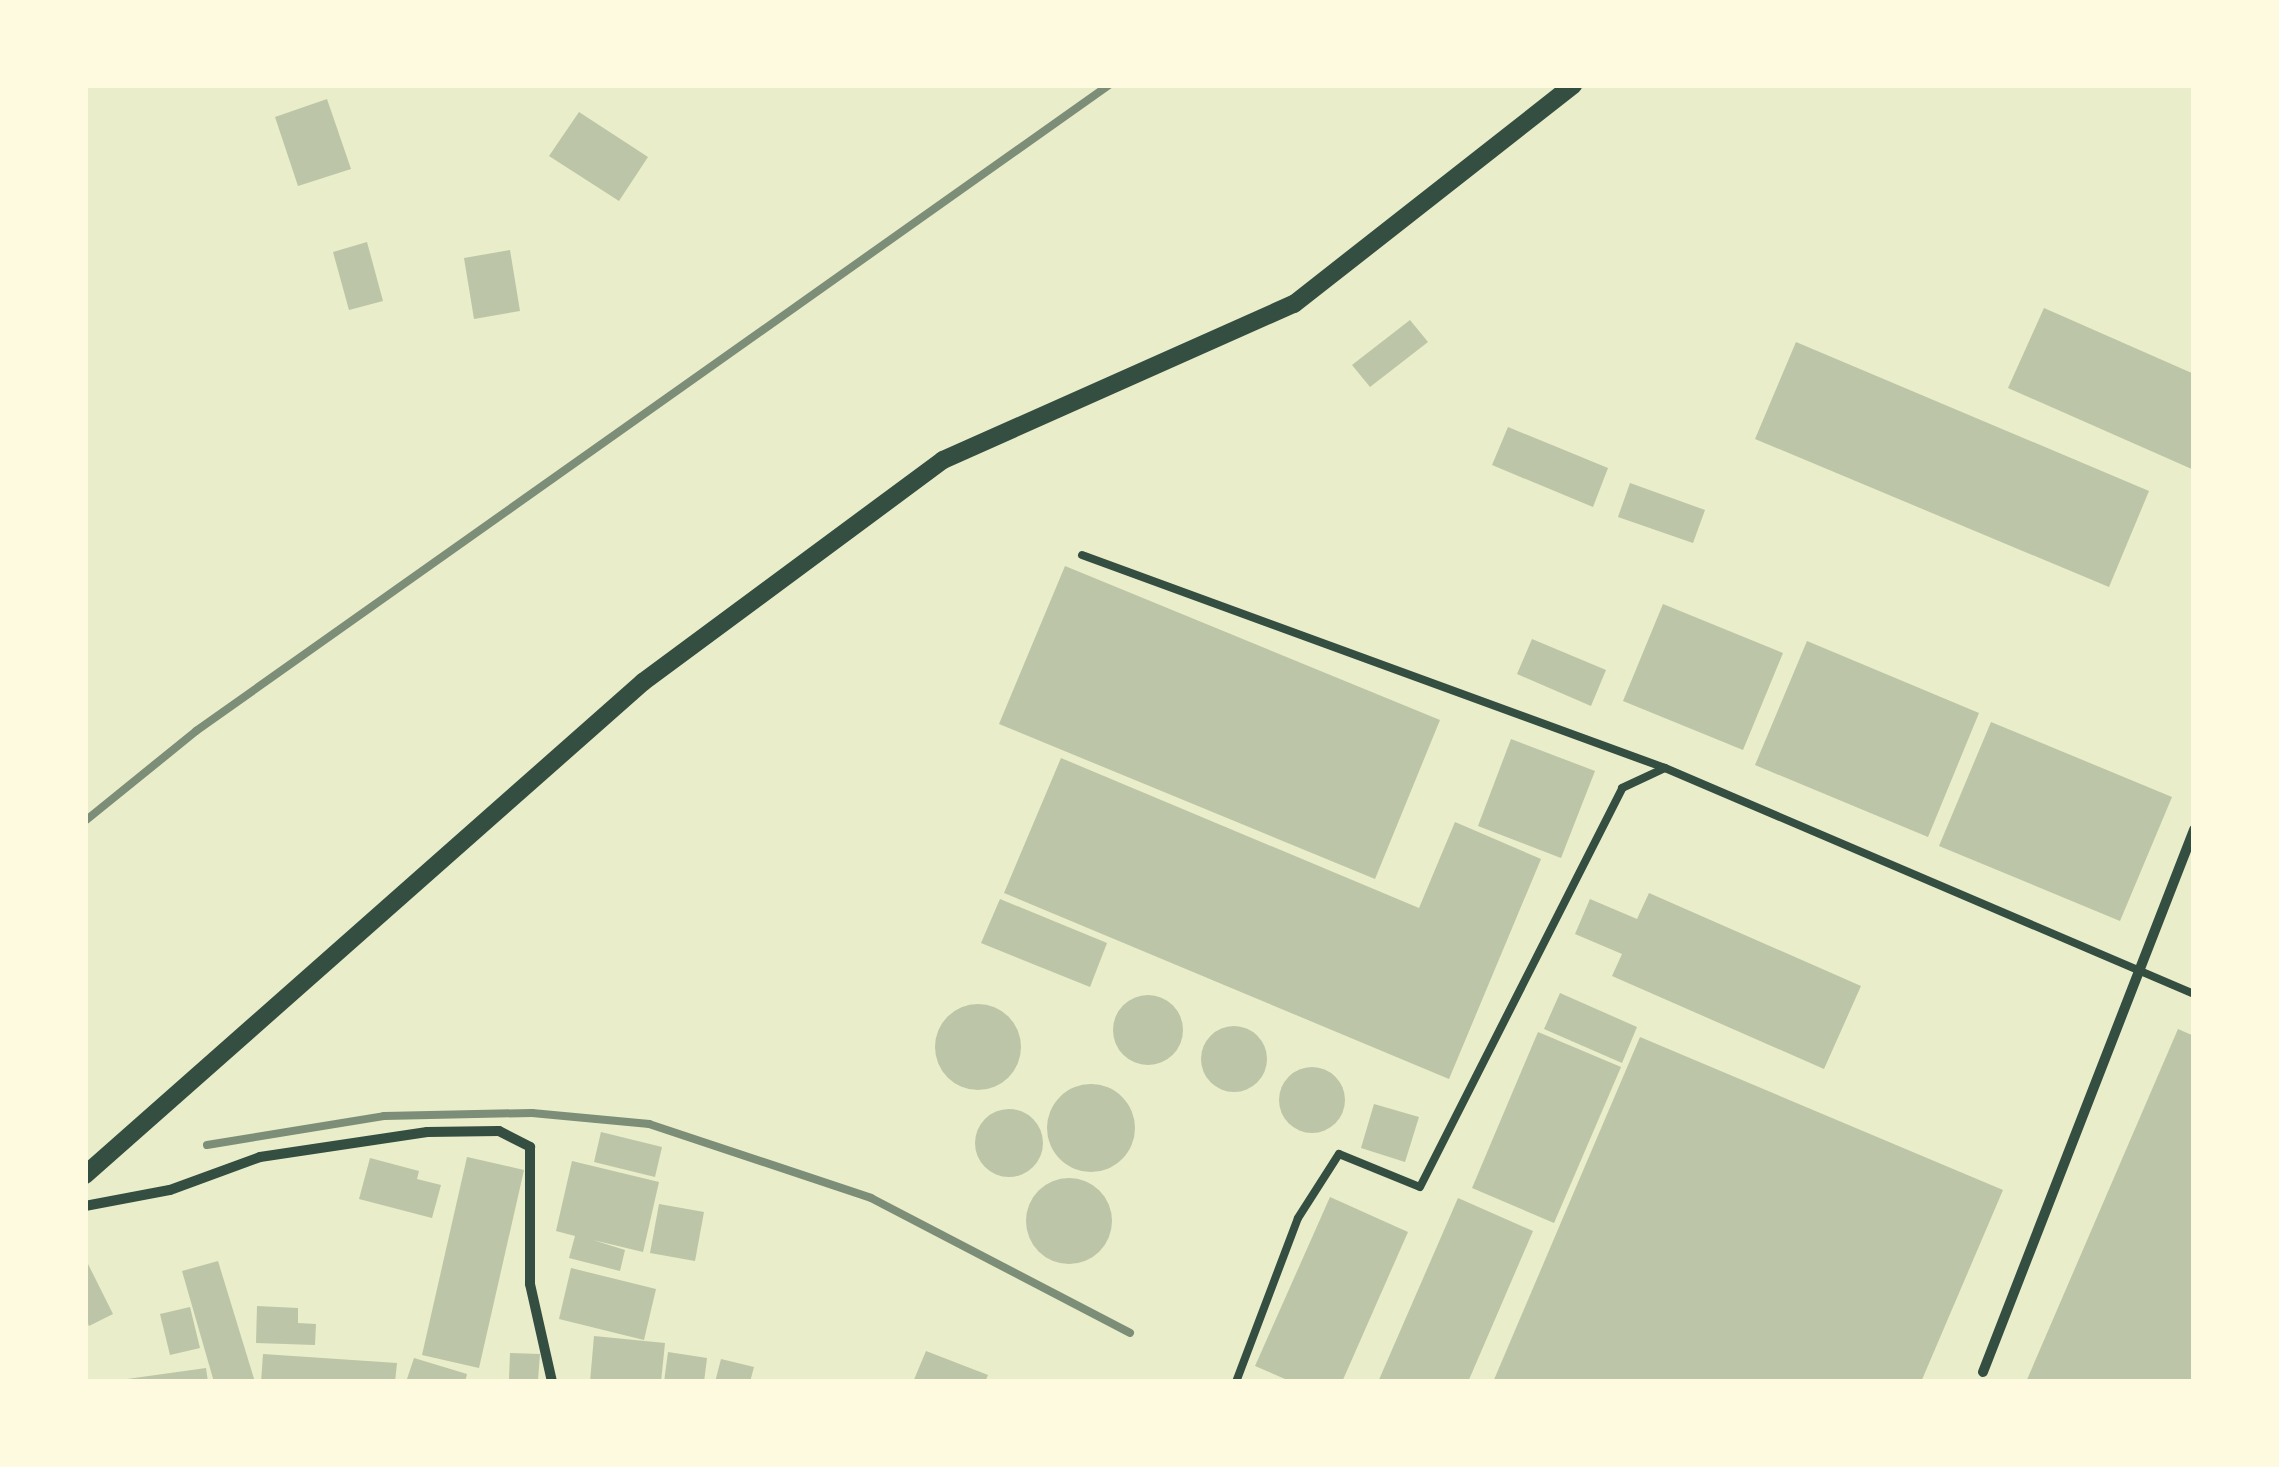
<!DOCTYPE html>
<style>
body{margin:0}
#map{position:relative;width:2279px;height:1467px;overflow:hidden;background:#e9edc9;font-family:Karla,sans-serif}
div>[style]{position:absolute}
.building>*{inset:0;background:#bcc5a7}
.round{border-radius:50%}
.service>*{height:8px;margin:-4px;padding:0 4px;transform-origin:4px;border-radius:4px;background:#344e41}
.minor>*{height:10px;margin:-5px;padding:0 5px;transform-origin:5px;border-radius:5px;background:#344e41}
.tertiary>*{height:18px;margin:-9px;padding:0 9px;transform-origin:9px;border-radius:9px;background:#344e41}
.rail>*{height:8px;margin:-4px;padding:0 4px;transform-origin:4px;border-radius:4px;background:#7c8e77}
span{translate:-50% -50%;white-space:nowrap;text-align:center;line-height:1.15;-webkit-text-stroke:8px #fefae0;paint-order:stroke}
.frame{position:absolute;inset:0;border:88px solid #fefae0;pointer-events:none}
</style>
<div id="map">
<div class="building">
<div style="clip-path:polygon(327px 99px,351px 169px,298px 186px,275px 117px)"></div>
<div style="clip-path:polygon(579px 112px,648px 157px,619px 201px,549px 156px)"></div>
<div style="clip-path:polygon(367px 242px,383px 301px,349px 310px,333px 252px)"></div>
<div style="clip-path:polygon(510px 250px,520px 311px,474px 319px,464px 258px)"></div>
<div style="clip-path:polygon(2044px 308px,2194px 374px,2194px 470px,2008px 388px)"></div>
<div style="clip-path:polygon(1410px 320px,1428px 342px,1370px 387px,1352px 365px)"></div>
<div style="clip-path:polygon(1796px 342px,2149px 491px,2109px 587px,1755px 439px)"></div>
<div style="clip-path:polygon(1508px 427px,1608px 468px,1593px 507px,1492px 465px)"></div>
<div style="clip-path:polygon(1630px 483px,1705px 510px,1693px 543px,1618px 517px)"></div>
<div style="clip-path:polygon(1065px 566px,1440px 720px,1375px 879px,999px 724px)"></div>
<div style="clip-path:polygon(1663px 604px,1783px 653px,1743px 750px,1623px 701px)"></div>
<div style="clip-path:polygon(1532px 639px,1606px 670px,1591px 706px,1517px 674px)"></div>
<div style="clip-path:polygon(1807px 641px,1979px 713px,1928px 837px,1755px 765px)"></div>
<div style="clip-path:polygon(1991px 722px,2172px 797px,2120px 921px,1939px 846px)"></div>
<div style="clip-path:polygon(1511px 739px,1595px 771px,1561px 858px,1478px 826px)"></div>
<div style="clip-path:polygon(1061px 758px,1419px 908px,1455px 822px,1541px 859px,1449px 1079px,1004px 893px)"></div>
<div style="clip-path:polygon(1649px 893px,1861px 986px,1824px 1069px,1612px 976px,1622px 954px,1575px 934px,1590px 899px,1637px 919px)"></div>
<div style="clip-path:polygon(1000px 899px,1107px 943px,1090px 987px,981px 943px)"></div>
<div style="clip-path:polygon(1560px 993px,1637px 1027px,1622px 1063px,1544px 1029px)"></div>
<div class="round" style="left:1113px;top:995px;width:70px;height:70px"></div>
<div class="round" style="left:935px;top:1004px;width:86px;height:86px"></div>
<div class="round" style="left:1201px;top:1026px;width:66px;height:66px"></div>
<div style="clip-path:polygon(2178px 1029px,2194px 1036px,2194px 1382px,2026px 1382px)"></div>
<div style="clip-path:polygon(1538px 1032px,1621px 1067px,1554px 1223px,1472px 1188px)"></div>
<div style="clip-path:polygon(1640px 1037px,2003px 1190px,1921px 1382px,1493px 1382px)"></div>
<div class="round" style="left:1279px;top:1067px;width:66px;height:66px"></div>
<div class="round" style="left:1047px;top:1084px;width:88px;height:88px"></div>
<div style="clip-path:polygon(1374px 1104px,1419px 1117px,1405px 1162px,1361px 1148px)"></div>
<div class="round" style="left:975px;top:1109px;width:68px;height:68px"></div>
<div style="clip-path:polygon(601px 1132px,662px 1147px,655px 1177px,594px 1162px)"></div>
<div style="clip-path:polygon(467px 1157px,524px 1170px,479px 1368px,422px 1355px)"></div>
<div style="clip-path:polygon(370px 1158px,419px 1171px,417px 1179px,441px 1185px,432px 1218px,359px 1199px)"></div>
<div style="clip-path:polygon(572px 1161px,659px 1182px,643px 1252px,593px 1240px,625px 1250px,620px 1271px,569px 1258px,575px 1236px,556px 1231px)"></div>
<div class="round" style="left:1026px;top:1178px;width:86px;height:86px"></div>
<div style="clip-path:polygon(1330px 1197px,1408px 1232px,1342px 1382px,1292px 1382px,1255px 1366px)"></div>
<div style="clip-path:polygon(1458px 1198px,1533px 1231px,1468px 1382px,1378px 1382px)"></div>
<div style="clip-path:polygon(659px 1204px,704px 1212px,695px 1261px,650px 1253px)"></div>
<div style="clip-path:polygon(85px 1258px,113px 1314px,89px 1326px,85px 1318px)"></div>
<div style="clip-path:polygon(218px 1261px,255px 1382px,214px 1382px,182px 1271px)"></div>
<div style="clip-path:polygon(571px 1268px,656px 1289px,644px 1340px,559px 1319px)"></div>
<div style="clip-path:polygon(257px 1306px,298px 1308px,298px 1323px,316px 1324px,315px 1345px,256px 1343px)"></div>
<div style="clip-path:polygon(190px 1307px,200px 1348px,170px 1355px,160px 1314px)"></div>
<div style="clip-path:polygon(594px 1336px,665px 1343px,661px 1382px,590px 1382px)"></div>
<div style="clip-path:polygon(926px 1351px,988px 1375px,985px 1382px,913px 1382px)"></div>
<div style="clip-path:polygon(668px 1352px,707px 1358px,704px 1382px,664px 1382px)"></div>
<div style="clip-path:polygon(510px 1353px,540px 1354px,538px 1380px,509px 1379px)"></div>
<div style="clip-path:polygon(263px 1354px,397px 1363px,395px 1382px,261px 1382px)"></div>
<div style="clip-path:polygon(414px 1358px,467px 1374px,465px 1382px,406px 1382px)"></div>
<div style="clip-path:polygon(721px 1359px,754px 1367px,750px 1382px,715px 1382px)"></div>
<div style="clip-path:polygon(206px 1368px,208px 1382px,120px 1382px,120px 1380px)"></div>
</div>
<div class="service">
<div style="left:1082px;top:555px;width:621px;rotate:20.07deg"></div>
<div style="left:1665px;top:768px;width:575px;rotate:23.13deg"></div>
<div style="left:1236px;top:1382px;width:175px;rotate:-69.3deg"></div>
<div style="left:1298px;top:1218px;width:76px;rotate:-57.4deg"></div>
<div style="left:1339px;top:1154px;width:87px;rotate:22.2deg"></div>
<div style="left:1420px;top:1187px;width:447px;rotate:-63.1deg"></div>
<div style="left:1622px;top:788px;width:47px;rotate:-24.9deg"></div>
</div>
<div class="minor">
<div style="left:85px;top:1206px;width:86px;rotate:-10.7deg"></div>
<div style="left:170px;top:1190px;width:96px;rotate:-20.1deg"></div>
<div style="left:260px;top:1157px;width:169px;rotate:-8.5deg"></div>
<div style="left:427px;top:1132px;width:72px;rotate:-0.8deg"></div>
<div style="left:499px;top:1131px;width:35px;rotate:27deg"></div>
<div style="left:530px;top:1147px;width:137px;rotate:90deg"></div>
<div style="left:530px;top:1284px;width:100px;rotate:77.3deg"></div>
<div style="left:1983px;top:1372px;width:582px;rotate:-68.73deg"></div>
</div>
<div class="tertiary">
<div style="left:85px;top:1175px;width:745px;rotate:-41.46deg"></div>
<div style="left:643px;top:682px;width:373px;rotate:-36.5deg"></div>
<div style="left:943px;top:460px;width:384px;rotate:-24deg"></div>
<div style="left:1294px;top:304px;width:355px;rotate:-38.1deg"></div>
</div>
<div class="rail">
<div style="left:85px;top:821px;width:143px;rotate:-39deg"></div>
<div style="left:196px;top:731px;width:1118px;rotate:-35.28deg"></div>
<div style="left:207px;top:1145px;width:179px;rotate:-9.3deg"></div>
<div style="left:384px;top:1116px;width:148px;rotate:-1.2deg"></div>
<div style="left:532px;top:1113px;width:118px;rotate:5.4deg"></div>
<div style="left:649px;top:1124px;width:234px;rotate:18.4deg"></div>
<div style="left:871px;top:1198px;width:292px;rotate:27.5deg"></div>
</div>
<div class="frame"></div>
</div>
